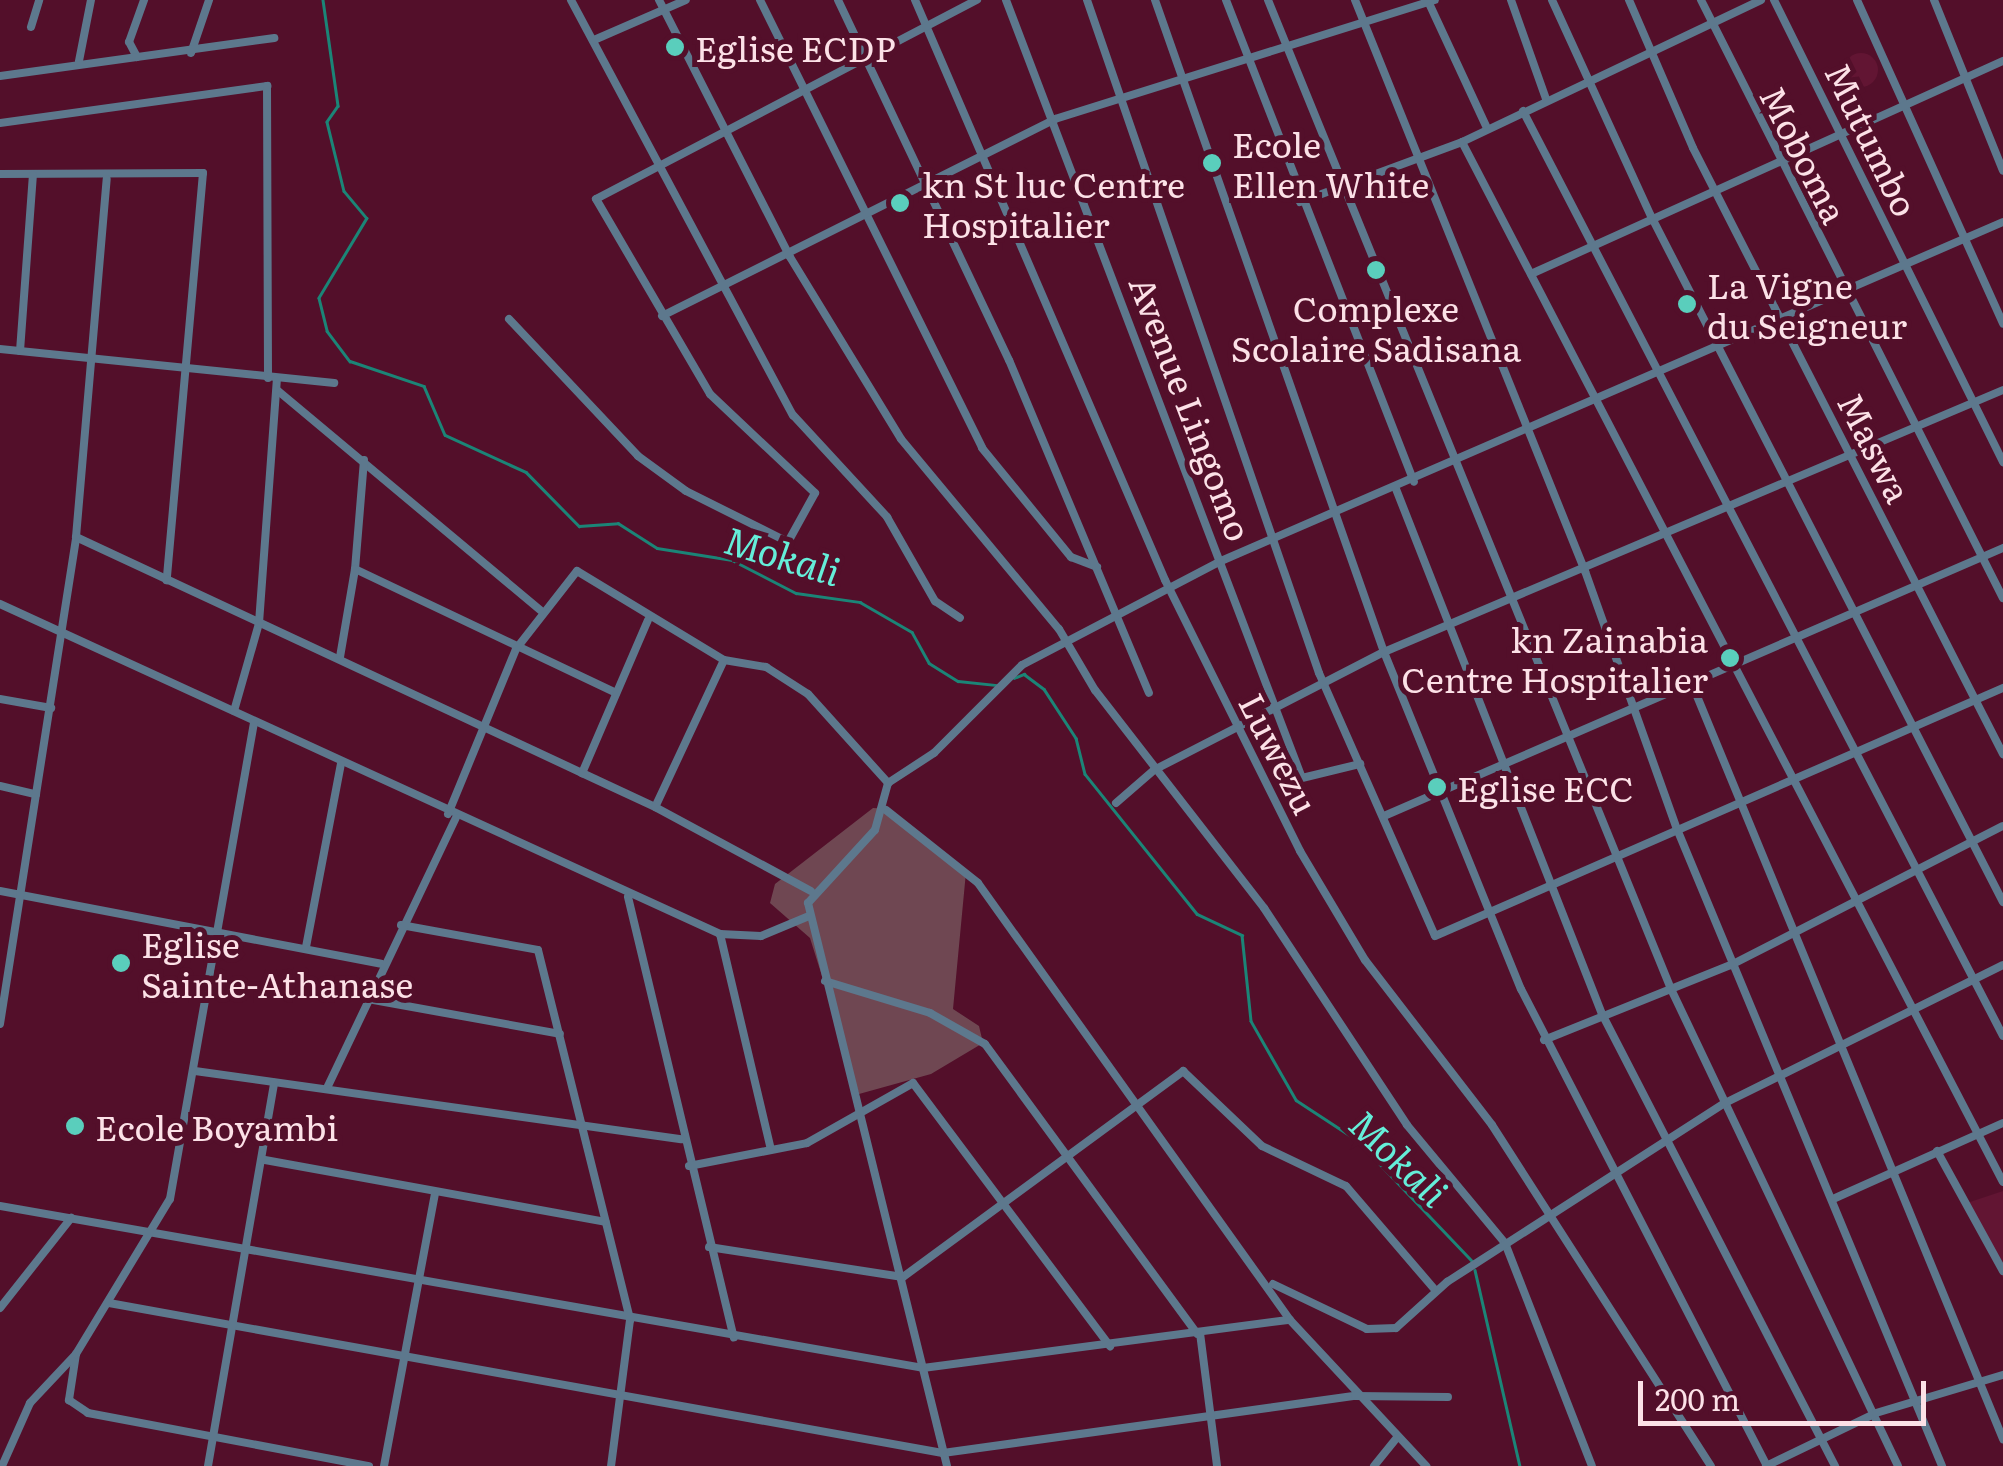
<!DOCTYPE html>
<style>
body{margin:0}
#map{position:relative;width:2003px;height:1466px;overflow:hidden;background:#530f2a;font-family:Literata,serif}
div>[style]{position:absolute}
.built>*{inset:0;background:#621533}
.round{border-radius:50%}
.green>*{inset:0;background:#6f4752}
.stream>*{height:2.5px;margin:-1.25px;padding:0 1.25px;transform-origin:1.25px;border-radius:1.25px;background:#1b8577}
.street>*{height:8px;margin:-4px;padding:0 4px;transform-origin:4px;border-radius:4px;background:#5d788d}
.dots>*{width:28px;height:28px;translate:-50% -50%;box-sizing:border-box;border:5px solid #530f2a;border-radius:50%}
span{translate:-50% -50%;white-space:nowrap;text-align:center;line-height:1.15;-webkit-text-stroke:10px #530f2a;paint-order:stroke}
.poi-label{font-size:35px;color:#fce1e7}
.left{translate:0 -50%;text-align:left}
.right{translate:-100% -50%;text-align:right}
.street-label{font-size:35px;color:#fce1e7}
.water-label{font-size:38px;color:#65eed9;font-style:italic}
.scale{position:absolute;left:1638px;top:1381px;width:288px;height:45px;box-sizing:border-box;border:5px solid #fce1e7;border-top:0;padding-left:12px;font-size:30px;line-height:35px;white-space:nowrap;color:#fce1e7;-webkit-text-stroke:8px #530f2a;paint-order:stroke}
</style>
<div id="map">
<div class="built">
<div class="round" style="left:1844px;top:53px;width:34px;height:34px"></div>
<div style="clip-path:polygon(2003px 1191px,2003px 1278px,1967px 1203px)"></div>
</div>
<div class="green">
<div style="clip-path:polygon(873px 808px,890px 809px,966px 872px,953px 1009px,979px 1026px,983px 1043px,931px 1074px,859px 1094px,810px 938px,770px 903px,775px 884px)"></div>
</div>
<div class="stream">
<div style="left:323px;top:0;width:107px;rotate:81.9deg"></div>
<div style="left:338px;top:106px;width:19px;rotate:125deg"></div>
<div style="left:327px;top:122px;width:71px;rotate:76.2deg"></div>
<div style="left:344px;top:191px;width:35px;rotate:50deg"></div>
<div style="left:367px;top:218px;width:93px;rotate:121deg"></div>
<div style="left:319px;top:298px;width:34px;rotate:76deg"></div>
<div style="left:327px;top:331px;width:38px;rotate:53deg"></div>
<div style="left:350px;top:361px;width:78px;rotate:18.7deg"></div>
<div style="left:424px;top:386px;width:53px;rotate:66.8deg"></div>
<div style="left:445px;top:435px;width:89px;rotate:24.6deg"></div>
<div style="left:526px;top:472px;width:76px;rotate:45.5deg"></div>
<div style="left:579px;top:526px;width:39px;rotate:-4deg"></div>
<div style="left:618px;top:523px;width:46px;rotate:32.7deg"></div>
<div style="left:657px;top:548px;width:76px;rotate:9.1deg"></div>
<div style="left:732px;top:560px;width:72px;rotate:27.3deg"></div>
<div style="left:796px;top:593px;width:65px;rotate:8deg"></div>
<div style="left:860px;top:602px;width:60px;rotate:30deg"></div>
<div style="left:912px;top:632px;width:35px;rotate:61deg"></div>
<div style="left:929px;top:663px;width:34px;rotate:32deg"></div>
<div style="left:958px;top:681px;width:39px;rotate:6deg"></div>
<div style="left:1014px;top:678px;width:11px;rotate:-22deg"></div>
<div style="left:1024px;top:674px;width:25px;rotate:37deg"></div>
<div style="left:1044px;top:689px;width:59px;rotate:56.9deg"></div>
<div style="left:1076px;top:738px;width:37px;rotate:76deg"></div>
<div style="left:1085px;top:774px;width:179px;rotate:51.3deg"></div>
<div style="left:1197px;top:914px;width:50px;rotate:25deg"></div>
<div style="left:1242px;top:935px;width:86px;rotate:84deg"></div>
<div style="left:1251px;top:1021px;width:91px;rotate:60.3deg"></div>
<div style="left:1296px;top:1100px;width:73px;rotate:33.3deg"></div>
<div style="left:1357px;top:1140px;width:168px;rotate:46.4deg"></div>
<div style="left:1475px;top:1270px;width:201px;rotate:77.1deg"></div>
</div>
<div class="street">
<div style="left:571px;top:0;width:471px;rotate:61.9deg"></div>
<div style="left:793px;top:415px;width:139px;rotate:47.3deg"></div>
<div style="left:887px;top:517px;width:97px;rotate:60.3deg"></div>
<div style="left:935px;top:601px;width:30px;rotate:34deg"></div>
<div style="left:659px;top:0;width:288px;rotate:63deg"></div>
<div style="left:790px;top:257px;width:213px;rotate:58.6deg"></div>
<div style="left:901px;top:439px;width:247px;rotate:50.3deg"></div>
<div style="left:1059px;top:629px;width:71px;rotate:59.5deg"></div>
<div style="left:1095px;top:690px;width:276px;rotate:52.2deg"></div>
<div style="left:1264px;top:908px;width:260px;rotate:56.6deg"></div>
<div style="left:1407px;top:1125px;width:153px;rotate:50.3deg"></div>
<div style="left:1505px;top:1243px;width:239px;rotate:68.7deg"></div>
<div style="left:760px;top:0;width:500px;rotate:63.6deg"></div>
<div style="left:982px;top:448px;width:141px;rotate:50.8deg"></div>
<div style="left:1071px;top:557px;width:28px;rotate:21deg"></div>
<div style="left:838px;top:0;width:399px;rotate:64.6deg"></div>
<div style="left:1009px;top:360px;width:361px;rotate:67.2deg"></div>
<div style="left:915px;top:0;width:632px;rotate:66.68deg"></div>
<div style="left:1165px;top:580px;width:303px;rotate:63.5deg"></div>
<div style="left:1300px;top:851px;width:127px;rotate:59.2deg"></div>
<div style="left:1365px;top:960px;width:208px;rotate:52.4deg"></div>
<div style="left:1492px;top:1125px;width:405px;rotate:57.3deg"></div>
<div style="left:1006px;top:0;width:832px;rotate:69.17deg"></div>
<div style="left:1302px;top:778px;width:60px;rotate:-13.6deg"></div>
<div style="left:1087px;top:0;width:712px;rotate:70.98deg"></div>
<div style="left:1319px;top:673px;width:287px;rotate:66.2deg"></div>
<div style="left:1435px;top:936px;width:620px;rotate:-23.59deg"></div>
<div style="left:1155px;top:0;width:691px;rotate:70.65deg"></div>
<div style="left:1384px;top:652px;width:364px;rotate:67.9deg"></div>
<div style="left:1521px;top:989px;width:537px;rotate:62.72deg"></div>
<div style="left:1226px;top:0;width:517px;rotate:68.69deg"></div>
<div style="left:1268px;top:0;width:1068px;rotate:67.83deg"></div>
<div style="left:1671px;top:989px;width:528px;rotate:64.55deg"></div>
<div style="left:1355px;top:0;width:616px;rotate:68.06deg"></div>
<div style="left:1585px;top:571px;width:274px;rotate:70.4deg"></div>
<div style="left:1677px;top:829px;width:690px;rotate:67.41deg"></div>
<div style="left:1511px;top:0;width:105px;rotate:70.5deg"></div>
<div style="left:1552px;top:0;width:238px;rotate:65.4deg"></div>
<div style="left:1651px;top:216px;width:771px;rotate:62.84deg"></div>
<div style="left:1629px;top:0;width:161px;rotate:66.6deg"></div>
<div style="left:1693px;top:148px;width:681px;rotate:62.91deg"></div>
<div style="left:1701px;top:0;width:670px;rotate:63.21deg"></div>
<div style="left:1774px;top:0;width:516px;rotate:63.63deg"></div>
<div style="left:1857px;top:0;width:355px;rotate:65.7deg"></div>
<div style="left:1934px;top:0;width:184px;rotate:68deg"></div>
<div style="left:1428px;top:1px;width:140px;rotate:65.1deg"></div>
<div style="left:31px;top:27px;width:28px;rotate:-73deg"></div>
<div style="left:594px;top:40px;width:100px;rotate:-23.5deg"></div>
<div style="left:191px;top:53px;width:56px;rotate:-71.2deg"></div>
<div style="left:137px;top:57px;width:17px;rotate:-118deg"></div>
<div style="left:129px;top:42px;width:45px;rotate:-70.3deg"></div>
<div style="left:79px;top:61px;width:62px;rotate:-78.9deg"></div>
<div style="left:0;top:76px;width:277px;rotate:-7.9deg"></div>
<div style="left:1523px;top:111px;width:1042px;rotate:62.57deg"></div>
<div style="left:0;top:123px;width:270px;rotate:-7.9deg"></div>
<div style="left:267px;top:86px;width:292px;rotate:89.8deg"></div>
<div style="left:1462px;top:142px;width:1172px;rotate:62.52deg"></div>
<div style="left:0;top:174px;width:203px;rotate:-0.3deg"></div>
<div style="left:203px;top:173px;width:409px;rotate:95.1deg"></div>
<div style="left:1300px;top:202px;width:173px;rotate:-20.3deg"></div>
<div style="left:1462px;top:142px;width:331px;rotate:-25.4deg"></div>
<div style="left:1531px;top:274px;width:518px;rotate:-24.29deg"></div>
<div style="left:662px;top:316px;width:440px;rotate:-26.6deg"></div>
<div style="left:1055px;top:119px;width:398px;rotate:-17.4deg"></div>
<div style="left:509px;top:319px;width:188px;rotate:46.7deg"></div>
<div style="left:638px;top:456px;width:59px;rotate:36.1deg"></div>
<div style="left:686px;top:491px;width:114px;rotate:26.6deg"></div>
<div style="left:788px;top:542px;width:56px;rotate:-61.1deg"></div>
<div style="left:815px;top:493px;width:144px;rotate:-136.7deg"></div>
<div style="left:710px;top:394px;width:226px;rotate:-120.3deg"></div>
<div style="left:596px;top:199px;width:430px;rotate:-27.6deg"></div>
<div style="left:0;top:349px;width:336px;rotate:5.8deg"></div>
<div style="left:20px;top:351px;width:176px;rotate:-85.8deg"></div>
<div style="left:277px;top:390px;width:343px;rotate:39.9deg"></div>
<div style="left:364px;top:460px;width:109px;rotate:94.7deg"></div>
<div style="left:355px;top:569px;width:289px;rotate:25.4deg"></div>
<div style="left:1396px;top:489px;width:564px;rotate:68.58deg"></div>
<div style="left:1602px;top:1014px;width:509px;rotate:62.73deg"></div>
<div style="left:76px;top:537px;width:558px;rotate:25deg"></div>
<div style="left:0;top:604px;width:792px;rotate:24.62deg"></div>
<div style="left:720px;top:934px;width:41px;rotate:2.8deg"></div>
<div style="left:761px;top:936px;width:52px;rotate:-22.6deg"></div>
<div style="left:648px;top:620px;width:167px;rotate:113.3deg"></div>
<div style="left:582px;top:773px;width:81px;rotate:25deg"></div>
<div style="left:340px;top:657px;width:89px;rotate:-80.3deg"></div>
<div style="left:724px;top:660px;width:43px;rotate:9.5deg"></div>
<div style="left:766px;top:667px;width:50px;rotate:32.7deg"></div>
<div style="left:808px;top:694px;width:120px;rotate:48deg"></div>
<div style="left:1692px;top:684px;width:817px;rotate:67.61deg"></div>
<div style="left:0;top:699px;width:52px;rotate:10deg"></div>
<div style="left:234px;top:711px;width:91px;rotate:-74.1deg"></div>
<div style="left:259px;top:623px;width:245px;rotate:-85.8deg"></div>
<div style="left:0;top:786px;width:37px;rotate:13deg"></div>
<div style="left:1116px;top:803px;width:50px;rotate:-41deg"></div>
<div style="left:1154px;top:770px;width:259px;rotate:-27.2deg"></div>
<div style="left:1384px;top:652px;width:672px;rotate:-22.94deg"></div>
<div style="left:886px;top:810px;width:117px;rotate:38.4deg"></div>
<div style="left:978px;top:883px;width:537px;rotate:54.47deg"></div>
<div style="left:1290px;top:1320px;width:200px;rotate:47deg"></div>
<div style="left:448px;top:814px;width:178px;rotate:-67.6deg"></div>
<div style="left:516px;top:649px;width:99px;rotate:-52deg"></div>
<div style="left:577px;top:571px;width:172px;rotate:31.2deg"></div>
<div style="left:724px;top:660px;width:162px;rotate:115.1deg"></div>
<div style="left:655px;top:807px;width:177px;rotate:28.3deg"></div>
<div style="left:1384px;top:816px;width:675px;rotate:-23.41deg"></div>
<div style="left:0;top:891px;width:388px;rotate:10.8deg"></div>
<div style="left:628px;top:897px;width:453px;rotate:76.5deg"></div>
<div style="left:401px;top:925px;width:139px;rotate:10.3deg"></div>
<div style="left:538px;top:950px;width:381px;rotate:76deg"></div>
<div style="left:630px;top:1320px;width:147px;rotate:97.4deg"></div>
<div style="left:720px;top:934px;width:221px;rotate:76.7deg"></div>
<div style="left:306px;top:947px;width:186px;rotate:-79.2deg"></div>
<div style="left:825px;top:981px;width:110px;rotate:16.9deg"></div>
<div style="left:930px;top:1013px;width:63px;rotate:29.4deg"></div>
<div style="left:985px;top:1044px;width:359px;rotate:53.8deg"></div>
<div style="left:368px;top:999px;width:195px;rotate:10.3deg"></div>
<div style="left:0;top:1024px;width:493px;rotate:-81.1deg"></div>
<div style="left:76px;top:537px;width:359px;rotate:-85.1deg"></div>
<div style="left:1544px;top:1040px;width:201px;rotate:-21.9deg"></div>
<div style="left:1731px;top:965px;width:305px;rotate:-27.1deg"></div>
<div style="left:195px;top:1071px;width:491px;rotate:8deg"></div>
<div style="left:327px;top:1088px;width:299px;rotate:-64.5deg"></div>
<div style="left:1937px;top:1151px;width:137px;rotate:61.2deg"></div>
<div style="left:265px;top:1160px;width:346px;rotate:10.3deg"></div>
<div style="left:689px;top:1166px;width:120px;rotate:-11deg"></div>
<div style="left:807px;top:1143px;width:122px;rotate:-29.5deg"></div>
<div style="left:913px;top:1083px;width:329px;rotate:53.2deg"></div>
<div style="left:1833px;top:1199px;width:186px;rotate:-24.1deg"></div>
<div style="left:0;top:1206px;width:937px;rotate:9.95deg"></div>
<div style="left:923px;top:1368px;width:370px;rotate:-7.5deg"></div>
<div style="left:709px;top:1247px;width:196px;rotate:8.8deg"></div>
<div style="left:903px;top:1277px;width:348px;rotate:-36.3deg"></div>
<div style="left:1183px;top:1071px;width:109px;rotate:43.5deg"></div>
<div style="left:1262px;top:1146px;width:93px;rotate:25.5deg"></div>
<div style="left:1346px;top:1186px;width:137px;rotate:49.4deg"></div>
<div style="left:1273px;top:1284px;width:104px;rotate:25.6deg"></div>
<div style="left:1367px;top:1329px;width:29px;rotate:-2deg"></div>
<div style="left:1396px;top:1328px;width:69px;rotate:-42deg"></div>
<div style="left:1447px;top:1282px;width:331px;rotate:-32.8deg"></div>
<div style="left:1725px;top:1103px;width:310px;rotate:-26.4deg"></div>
<div style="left:109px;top:1303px;width:847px;rotate:10.2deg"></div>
<div style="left:943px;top:1453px;width:416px;rotate:-7.9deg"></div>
<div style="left:1355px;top:1396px;width:93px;rotate:0.6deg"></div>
<div style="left:0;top:1308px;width:115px;rotate:-51.7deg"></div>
<div style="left:1200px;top:1333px;width:134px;rotate:82.7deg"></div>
<div style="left:76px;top:1354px;width:47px;rotate:98.7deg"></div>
<div style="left:69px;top:1400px;width:23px;rotate:34deg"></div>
<div style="left:88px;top:1413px;width:286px;rotate:10.7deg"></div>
<div style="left:2px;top:1466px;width:69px;rotate:-66deg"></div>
<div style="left:30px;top:1403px;width:67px;rotate:-46.8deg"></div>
<div style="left:76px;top:1354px;width:181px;rotate:-58.8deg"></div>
<div style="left:170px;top:1199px;width:484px;rotate:-80deg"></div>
<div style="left:208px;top:1466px;width:389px;rotate:-80.2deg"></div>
<div style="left:384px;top:1466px;width:278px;rotate:-79.4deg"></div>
<div style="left:947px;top:1466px;width:580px;rotate:-103.87deg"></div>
<div style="left:808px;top:903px;width:99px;rotate:-47.5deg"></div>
<div style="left:875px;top:830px;width:49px;rotate:-74.5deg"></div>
<div style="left:888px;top:783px;width:55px;rotate:-33.1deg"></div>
<div style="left:934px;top:753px;width:124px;rotate:-45deg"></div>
<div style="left:1022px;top:665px;width:225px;rotate:-27.6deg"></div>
<div style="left:1221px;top:561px;width:852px;rotate:-23.44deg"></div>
<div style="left:1374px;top:1466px;width:35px;rotate:-51deg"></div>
<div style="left:1766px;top:1466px;width:122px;rotate:-25.7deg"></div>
<div style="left:1876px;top:1413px;width:133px;rotate:-16.7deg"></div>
</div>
<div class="dots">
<div style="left:675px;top:47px;background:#5acebc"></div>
<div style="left:1212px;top:163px;background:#5acebc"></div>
<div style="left:900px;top:203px;background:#5acebc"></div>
<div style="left:1376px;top:270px;background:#5acebc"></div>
<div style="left:1687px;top:304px;background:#5acebc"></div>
<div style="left:1730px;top:658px;background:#5acebc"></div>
<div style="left:1437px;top:787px;background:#5acebc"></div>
<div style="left:121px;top:963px;background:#5acebc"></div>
<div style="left:75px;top:1126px;background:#5acebc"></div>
</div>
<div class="poi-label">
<span class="left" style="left:695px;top:47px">Eglise ECDP</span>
<span class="left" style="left:1232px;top:163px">Ecole<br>Ellen White</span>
<span class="left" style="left:922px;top:203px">kn St luc Centre<br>Hospitalier</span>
<span class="left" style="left:1707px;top:304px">La Vigne<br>du Seigneur</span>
<span style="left:1376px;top:327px">Complexe<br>Scolaire Sadisana</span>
<span class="right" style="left:1708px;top:658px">kn Zainabia<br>Centre Hospitalier</span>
<span class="left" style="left:1457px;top:787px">Eglise ECC</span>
<span class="left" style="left:141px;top:963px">Eglise<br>Sainte-Athanase</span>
<span class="left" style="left:95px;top:1126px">Ecole Boyambi</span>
</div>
<div class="street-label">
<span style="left:1873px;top:139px;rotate:64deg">Mutumbo</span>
<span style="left:1805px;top:154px;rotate:63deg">Moboma</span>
<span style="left:1192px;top:408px;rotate:69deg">Avenue Lingomo</span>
<span style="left:1876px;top:447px;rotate:63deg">Maswa</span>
<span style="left:1280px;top:753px;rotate:63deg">Luwezu</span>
</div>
<div class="water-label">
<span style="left:783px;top:554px;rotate:17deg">Mokali</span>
<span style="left:1400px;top:1157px;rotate:44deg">Mokali</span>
</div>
<div class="scale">200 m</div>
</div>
